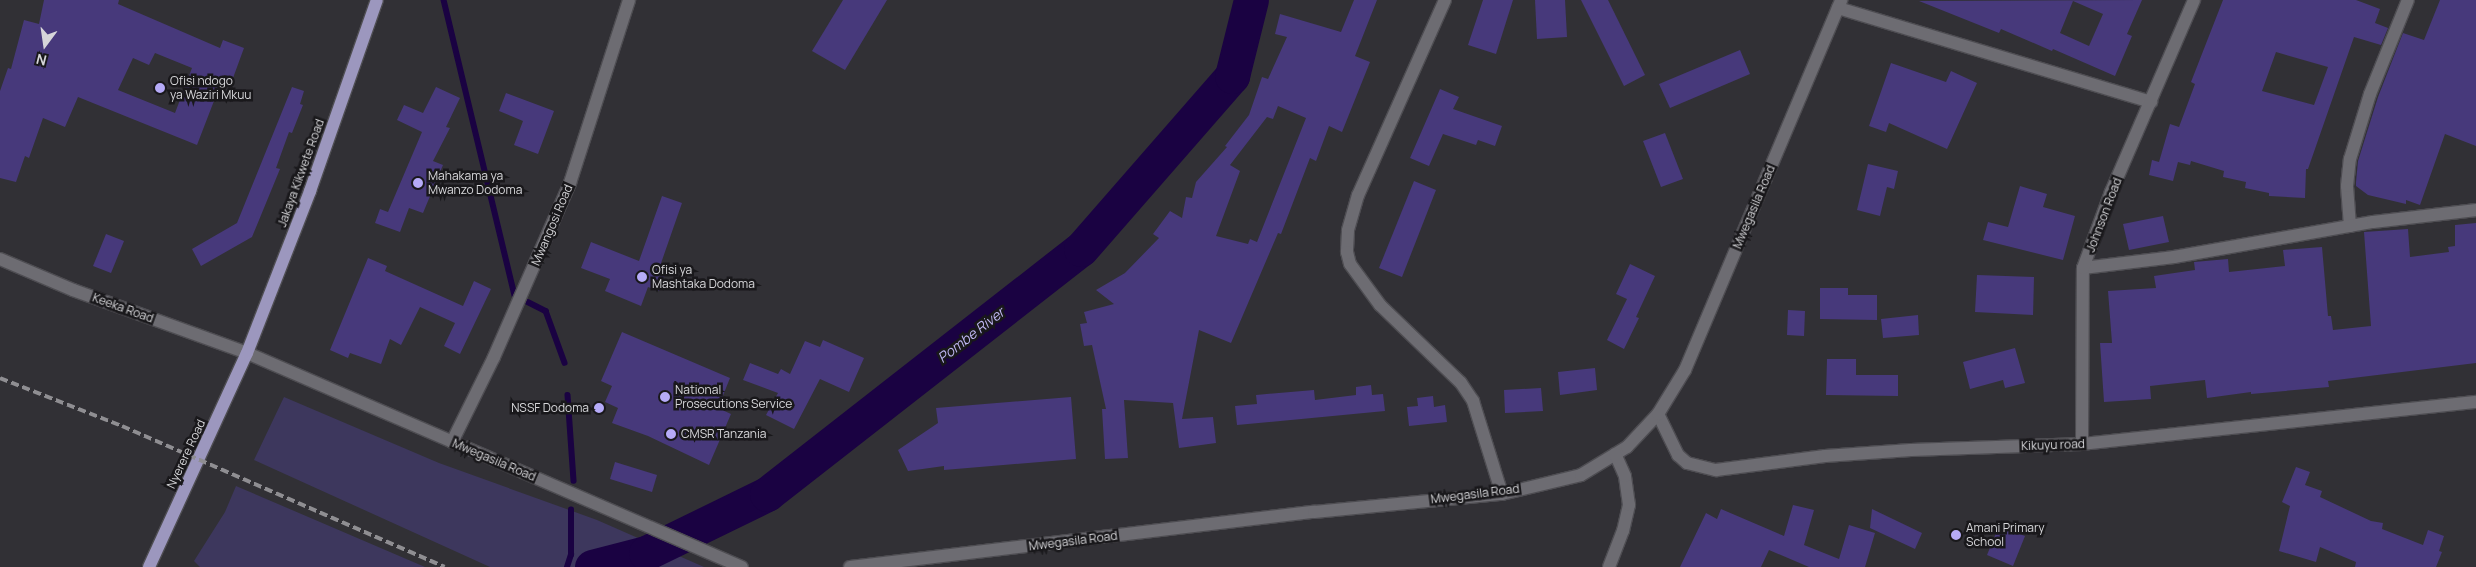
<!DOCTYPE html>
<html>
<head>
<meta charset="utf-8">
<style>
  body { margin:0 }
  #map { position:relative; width:2476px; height:567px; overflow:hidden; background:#313035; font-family:Manrope,sans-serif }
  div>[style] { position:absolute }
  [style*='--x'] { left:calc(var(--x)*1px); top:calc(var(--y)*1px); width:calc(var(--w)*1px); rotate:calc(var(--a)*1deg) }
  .green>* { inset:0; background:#3d375d }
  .stream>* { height:5.5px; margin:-2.75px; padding:0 2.75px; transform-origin:2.75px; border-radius:2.75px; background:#1a0242 }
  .river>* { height:35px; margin:-17.5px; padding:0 17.5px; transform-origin:17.5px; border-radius:17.5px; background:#1a0242 }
  .building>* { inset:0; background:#47397b }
  .roads { filter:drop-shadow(1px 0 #4e4d52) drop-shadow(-1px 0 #4e4d52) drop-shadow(0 1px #4e4d52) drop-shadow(0 -1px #4e4d52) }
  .minor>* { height:12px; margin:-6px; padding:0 6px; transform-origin:6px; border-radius:6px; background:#6d6c72 }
  .major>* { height:12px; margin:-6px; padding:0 6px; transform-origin:6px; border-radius:6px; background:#9c97be }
  .rail>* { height:4px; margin-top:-2px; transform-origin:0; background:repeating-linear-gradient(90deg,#8f8e92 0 8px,transparent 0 12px) }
  .dots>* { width:14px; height:14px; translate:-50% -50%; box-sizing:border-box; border:2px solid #19181b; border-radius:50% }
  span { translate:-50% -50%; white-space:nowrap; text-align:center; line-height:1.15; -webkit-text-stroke:5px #19181b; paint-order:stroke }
  .poi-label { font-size:12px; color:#d6d6d9 }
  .left { translate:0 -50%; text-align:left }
  .right { translate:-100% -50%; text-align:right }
  .street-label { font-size:12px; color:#d6d6d9 }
  .water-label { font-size:14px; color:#bfb7f2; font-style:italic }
  .north { position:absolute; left:20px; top:20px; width:50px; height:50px; -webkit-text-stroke:4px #19181b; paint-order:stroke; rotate:194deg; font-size:14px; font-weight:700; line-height:20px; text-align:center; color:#d6d6d9 }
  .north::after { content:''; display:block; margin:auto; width:18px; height:22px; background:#d6d6d9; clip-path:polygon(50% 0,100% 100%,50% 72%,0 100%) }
</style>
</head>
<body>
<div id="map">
  <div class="green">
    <i style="clip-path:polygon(284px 397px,439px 463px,597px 520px,704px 567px,490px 567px,254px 460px)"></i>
    <i style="clip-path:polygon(236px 486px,425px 567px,200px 567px,194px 561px,225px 512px)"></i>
  </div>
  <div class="stream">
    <i style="--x:444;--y:0;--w:304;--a:76.5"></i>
    <i style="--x:528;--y:302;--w:20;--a:27"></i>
    <i style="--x:546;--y:311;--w:55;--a:69.9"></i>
    <i style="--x:568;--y:395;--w:86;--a:86"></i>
    <i style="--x:567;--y:567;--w:13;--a:-72"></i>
    <i style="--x:571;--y:555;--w:45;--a:-90"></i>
  </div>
  <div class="river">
    <i style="--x:592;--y:567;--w:56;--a:-14.5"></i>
    <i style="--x:646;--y:553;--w:135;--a:-26"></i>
    <i style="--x:767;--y:494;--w:398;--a:-38"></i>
    <i style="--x:1081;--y:249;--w:230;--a:-48.9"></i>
    <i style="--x:1232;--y:76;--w:78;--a:-76"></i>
  </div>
  <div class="building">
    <i style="clip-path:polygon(evenodd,44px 0,119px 0,118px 4px,220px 48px,223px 40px,244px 48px,233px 78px,224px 75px,197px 145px,78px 97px,65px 127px,43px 118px,29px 158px,25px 156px,16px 182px,0 178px,0 91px,8px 68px,11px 69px,24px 20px,39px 24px,44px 0,155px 53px,192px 68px,175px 113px,118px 90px,133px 58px,149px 65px,155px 53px)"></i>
    <i style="clip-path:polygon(843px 0,887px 0,845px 70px,812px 51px)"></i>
    <i style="clip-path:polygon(evenodd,1354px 0,1377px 0,1355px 56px,1370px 62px,1342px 132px,1329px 126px,1316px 161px,1310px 158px,1281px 234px,1278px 233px,1231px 343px,1199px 330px,1182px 419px,1213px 417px,1216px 443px,1179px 448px,1173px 403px,1124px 400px,1128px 458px,1105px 459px,1102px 409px,1106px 409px,1092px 345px,1084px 346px,1080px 324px,1087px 323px,1084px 312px,1114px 304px,1096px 290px,1125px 273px,1159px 238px,1153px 234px,1170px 211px,1182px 218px,1186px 197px,1192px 198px,1196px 182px,1227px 147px,1225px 146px,1249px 115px,1262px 77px,1268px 79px,1287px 37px,1275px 34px,1280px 14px,1341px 32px,1354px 0,1278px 106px,1306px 118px,1257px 242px,1250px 239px,1248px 244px,1216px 236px,1240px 171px,1230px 165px,1267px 117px,1273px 119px,1278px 106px)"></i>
    <i style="clip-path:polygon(1483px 0,1513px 0,1496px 54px,1468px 45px)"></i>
    <i style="clip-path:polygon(1535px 0,1565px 0,1567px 37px,1537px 39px)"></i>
    <i style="clip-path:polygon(1581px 0,1608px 0,1645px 75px,1624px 86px)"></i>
    <i style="clip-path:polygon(evenodd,2142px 0,2127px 34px,2132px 36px,2115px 76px,2053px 49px,2052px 51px,2001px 29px,1999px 33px,1919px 1px,2142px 0,2073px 1px,2103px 14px,2089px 46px,2060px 33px,2073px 1px)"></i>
    <i style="clip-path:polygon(evenodd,2223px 0,2356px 0,2380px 9px,2375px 23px,2388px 28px,2381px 45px,2354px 37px,2308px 169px,2306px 169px,2305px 198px,2269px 196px,2269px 193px,2245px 188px,2246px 182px,2223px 177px,2224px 171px,2191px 161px,2190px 165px,2178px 162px,2173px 181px,2149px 175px,2152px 160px,2159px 162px,2170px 124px,2179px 127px,2195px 84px,2191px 82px,2223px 0,2276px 52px,2328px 67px,2314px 105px,2262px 91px,2276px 52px)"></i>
    <i style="clip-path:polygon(2440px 0,2476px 0,2476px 146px,2445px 134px,2420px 205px,2406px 200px,2406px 204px,2368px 195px,2356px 186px,2356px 182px,2358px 161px,2378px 97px,2403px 33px,2424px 40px)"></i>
    <i style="clip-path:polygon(1740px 50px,1750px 74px,1670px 108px,1659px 84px)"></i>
    <i style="clip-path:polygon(1891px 63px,1946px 82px,1951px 71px,1977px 83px,1947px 149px,1889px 123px,1886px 132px,1869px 126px)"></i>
    <i style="clip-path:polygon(292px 87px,304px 91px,300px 104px,303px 105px,292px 133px,289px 132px,276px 168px,280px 169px,252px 237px,201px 266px,192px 249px,237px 223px)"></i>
    <i style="clip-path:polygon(436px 87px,460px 98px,446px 127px,450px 128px,433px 161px,443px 165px,423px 213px,409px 208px,400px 232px,375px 223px,380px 209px,388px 212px,422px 132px,397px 120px,404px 105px,423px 113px)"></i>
    <i style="clip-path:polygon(1440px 89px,1459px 97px,1453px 109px,1502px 126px,1495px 146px,1478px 140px,1476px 145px,1443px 134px,1429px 166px,1410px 158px)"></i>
    <i style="clip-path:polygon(506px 93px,554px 111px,538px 154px,514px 145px,523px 121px,499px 111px)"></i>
    <i style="clip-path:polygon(1665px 133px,1683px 179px,1661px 187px,1643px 141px)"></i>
    <i style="clip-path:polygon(1868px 164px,1898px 171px,1894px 189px,1887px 187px,1880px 216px,1857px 210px)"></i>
    <i style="clip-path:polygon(1414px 181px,1436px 190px,1402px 277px,1379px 268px)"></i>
    <i style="clip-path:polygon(2020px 186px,2047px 194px,2043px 207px,2075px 216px,2063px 260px,1983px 240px,1988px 222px,2008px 227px)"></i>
    <i style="clip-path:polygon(662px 196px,682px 203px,659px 269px,666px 272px,659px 291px,648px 287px,641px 306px,605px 291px,610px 279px,581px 268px,591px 242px,639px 261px)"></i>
    <i style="clip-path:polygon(2163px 216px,2169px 242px,2129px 250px,2123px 224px)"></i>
    <i style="clip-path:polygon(2476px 223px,2476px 363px,2328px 381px,2329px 387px,2251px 394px,2251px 392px,2207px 398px,2205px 380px,2150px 386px,2151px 399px,2104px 402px,2100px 343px,2112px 343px,2108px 291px,2156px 288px,2154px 276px,2195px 270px,2194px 262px,2228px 259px,2229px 272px,2285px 266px,2283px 250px,2322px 247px,2328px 316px,2331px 316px,2333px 330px,2371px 326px,2364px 232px,2408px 229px,2410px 257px,2449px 252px,2448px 247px,2455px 246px,2455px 225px)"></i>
    <i style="clip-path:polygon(106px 234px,124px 241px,111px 273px,93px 266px)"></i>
    <i style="clip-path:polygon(368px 258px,387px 266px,385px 271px,463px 306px,474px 281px,491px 289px,460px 354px,444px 346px,455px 323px,420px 307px,401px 345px,390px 339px,381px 364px,350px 353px,348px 358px,330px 350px)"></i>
    <i style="clip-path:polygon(1630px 264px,1655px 276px,1636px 317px,1639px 318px,1624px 349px,1607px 340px,1627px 299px,1616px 294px)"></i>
    <i style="clip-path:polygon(1977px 275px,2034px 277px,2033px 315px,1975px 312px)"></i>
    <i style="clip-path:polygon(1820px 288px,1848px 288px,1848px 295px,1877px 295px,1877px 320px,1820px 319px)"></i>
    <i style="clip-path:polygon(1788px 310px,1805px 311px,1804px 336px,1787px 335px)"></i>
    <i style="clip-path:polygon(1918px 315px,1919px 335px,1883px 338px,1881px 319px)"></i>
    <i style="clip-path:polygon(622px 332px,730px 378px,718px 408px,731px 414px,709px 465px,648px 436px,612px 423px,618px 408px,605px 402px,612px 386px,601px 381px)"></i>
    <i style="clip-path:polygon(823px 340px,864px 358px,849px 392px,820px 379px,794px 429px,766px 415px,778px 393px,743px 380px,750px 363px,778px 374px,781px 369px,790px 374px,805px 341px,820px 347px)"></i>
    <i style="clip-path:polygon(2015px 348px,2025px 383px,2005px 388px,2003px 380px,1970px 389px,1963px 362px)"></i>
    <i style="clip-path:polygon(1827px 359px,1856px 359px,1856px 375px,1898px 375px,1898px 396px,1826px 395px)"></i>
    <i style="clip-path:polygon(1595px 368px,1597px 390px,1560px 395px,1558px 372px)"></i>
    <i style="clip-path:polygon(1371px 385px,1372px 395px,1383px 394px,1385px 411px,1237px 425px,1235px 406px,1257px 404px,1256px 395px,1314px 390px,1315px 400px,1356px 395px,1356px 387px)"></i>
    <i style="clip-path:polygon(1541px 388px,1543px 411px,1505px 413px,1504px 390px)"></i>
    <i style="clip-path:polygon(1433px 396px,1434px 407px,1445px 405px,1447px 422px,1409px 426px,1407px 407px,1418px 406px,1417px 398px)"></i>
    <i style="clip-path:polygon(1071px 397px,1076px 459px,944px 470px,944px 466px,908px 471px,898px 450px,938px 423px,936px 408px)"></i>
    <i style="clip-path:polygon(615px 462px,657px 475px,652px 492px,610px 479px)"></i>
    <i style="clip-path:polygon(2296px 467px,2310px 472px,2305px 485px,2322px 491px,2320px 497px,2371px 521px,2383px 523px,2382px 529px,2423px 545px,2428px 530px,2444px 536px,2439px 551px,2442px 552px,2436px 567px,2355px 567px,2356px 562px,2320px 547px,2316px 562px,2279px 551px,2290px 506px,2282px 502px)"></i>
    <i style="clip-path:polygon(1793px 505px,1814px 510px,1804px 545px,1839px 559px,1849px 525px,1875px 533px,1865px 567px,1809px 567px,1769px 550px,1761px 567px,1680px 567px,1706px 513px,1717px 519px,1721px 509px,1784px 536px)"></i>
    <i style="clip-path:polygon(1872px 509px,1922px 533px,1915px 549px,1870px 528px)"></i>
    <i style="clip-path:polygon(1999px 526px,2025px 536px,2013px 566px,1987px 555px)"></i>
  </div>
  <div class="roads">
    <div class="minor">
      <i style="--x:1445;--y:0;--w:214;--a:114"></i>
      <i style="--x:1358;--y:195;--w:37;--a:106"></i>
      <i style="--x:1348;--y:231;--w:21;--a:93"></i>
      <i style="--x:1347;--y:252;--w:12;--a:76"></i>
      <i style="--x:1350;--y:264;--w:51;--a:53.8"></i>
      <i style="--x:1380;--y:305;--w:112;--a:43.9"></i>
      <i style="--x:1461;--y:383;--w:22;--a:56"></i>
      <i style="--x:1473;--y:401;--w:97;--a:72.7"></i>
      <i style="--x:1838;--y:8;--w:327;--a:16.7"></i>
      <i style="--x:2350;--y:226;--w:40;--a:-94.3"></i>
      <i style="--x:2347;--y:186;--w:27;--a:-84"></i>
      <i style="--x:2350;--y:159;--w:68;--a:-72.9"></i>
      <i style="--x:2370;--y:94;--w:101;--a:-68"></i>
      <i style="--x:0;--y:259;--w:79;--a:23"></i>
      <i style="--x:73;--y:290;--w:185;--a:19.9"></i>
      <i style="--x:247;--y:353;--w:539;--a:23.38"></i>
      <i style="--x:2083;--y:268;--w:92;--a:-6.9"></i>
      <i style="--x:2174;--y:257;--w:202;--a:-10"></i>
      <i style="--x:2373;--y:222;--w:104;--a:-6.6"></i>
      <i style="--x:1658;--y:414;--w:46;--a:64"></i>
      <i style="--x:1678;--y:455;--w:12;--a:42"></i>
      <i style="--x:1687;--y:463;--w:30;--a:14"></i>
      <i style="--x:1716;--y:470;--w:110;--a:-7.3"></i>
      <i style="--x:1825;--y:456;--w:86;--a:-4"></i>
      <i style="--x:1911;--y:450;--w:171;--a:-2"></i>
      <i style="--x:2082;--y:444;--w:396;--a:-6.1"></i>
      <i style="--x:452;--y:442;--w:95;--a:-63.7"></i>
      <i style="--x:494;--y:357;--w:190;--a:-66.4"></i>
      <i style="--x:570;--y:183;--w:192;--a:-72.1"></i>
      <i style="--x:2082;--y:444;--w:176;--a:-89.7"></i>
      <i style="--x:2083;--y:268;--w:81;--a:-69.8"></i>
      <i style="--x:2111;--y:192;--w:209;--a:-66.6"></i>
      <i style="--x:850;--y:567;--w:467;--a:-6.8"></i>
      <i style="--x:1314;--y:512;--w:189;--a:-5.5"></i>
      <i style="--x:1502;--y:494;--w:81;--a:-13.5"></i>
      <i style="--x:1581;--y:475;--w:54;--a:-31.3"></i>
      <i style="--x:1627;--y:447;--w:45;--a:-46.8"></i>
      <i style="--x:1658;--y:414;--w:52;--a:-58.5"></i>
      <i style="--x:1685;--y:370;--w:402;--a:-67.1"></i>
      <i style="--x:1609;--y:567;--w:39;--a:-69"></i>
      <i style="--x:1623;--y:531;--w:27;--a:-77"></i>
      <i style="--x:1629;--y:505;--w:29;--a:-98"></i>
      <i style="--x:1625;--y:476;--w:24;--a:-114"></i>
    </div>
    <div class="major">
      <i style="--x:149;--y:567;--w:235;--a:-65.4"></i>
      <i style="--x:247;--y:353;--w:174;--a:-68.7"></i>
      <i style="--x:310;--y:191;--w:202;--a:-70.7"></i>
    </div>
  </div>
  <div class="rail">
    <i style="--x:0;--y:378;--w:131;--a:21.5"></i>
    <i style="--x:122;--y:426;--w:352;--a:23.6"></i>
  </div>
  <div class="dots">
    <i style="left:160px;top:88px;background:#b6abf8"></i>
    <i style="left:418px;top:183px;background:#b6abf8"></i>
    <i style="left:642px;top:277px;background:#b6abf8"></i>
    <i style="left:665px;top:397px;background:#b6abf8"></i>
    <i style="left:599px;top:408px;background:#b6abf8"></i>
    <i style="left:671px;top:434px;background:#b6abf8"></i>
    <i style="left:1956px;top:535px;background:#b6abf8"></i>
  </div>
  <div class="poi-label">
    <span class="left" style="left:170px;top:88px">Ofisi ndogo<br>ya Waziri Mkuu</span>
    <span class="left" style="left:428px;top:183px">Mahakama ya<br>Mwanzo Dodoma</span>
    <span class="left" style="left:652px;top:277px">Ofisi ya<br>Mashtaka Dodoma</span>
    <span class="left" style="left:675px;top:397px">National<br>Prosecutions Service</span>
    <span class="right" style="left:589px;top:408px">NSSF Dodoma</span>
    <span class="left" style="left:681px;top:434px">CMSR Tanzania</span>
    <span class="left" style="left:1966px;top:535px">Amani Primary<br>School</span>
  </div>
  <div class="street-label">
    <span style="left:301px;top:173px;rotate:-70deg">Jakaya Kikwete Road</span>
    <span style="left:1754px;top:207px;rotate:-67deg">Mwegasila Road</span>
    <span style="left:2104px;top:215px;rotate:-69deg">Johnson Road</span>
    <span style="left:552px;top:225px;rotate:-67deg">Mwangosi Road</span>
    <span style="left:123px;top:308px;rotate:20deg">Keeka Road</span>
    <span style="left:2053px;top:445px;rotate:-2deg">Kikuyu road</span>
    <span style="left:186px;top:454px;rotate:-65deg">Nyerere Road</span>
    <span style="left:494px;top:460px;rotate:23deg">Mwegasila Road</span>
    <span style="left:1475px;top:494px;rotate:-7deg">Mwegasila Road</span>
    <span style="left:1073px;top:541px;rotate:-7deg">Mwegasila Road</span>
  </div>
  <div class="water-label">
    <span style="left:971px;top:335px;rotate:-38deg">Pombe River</span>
  </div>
  <div class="north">N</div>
</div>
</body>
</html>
